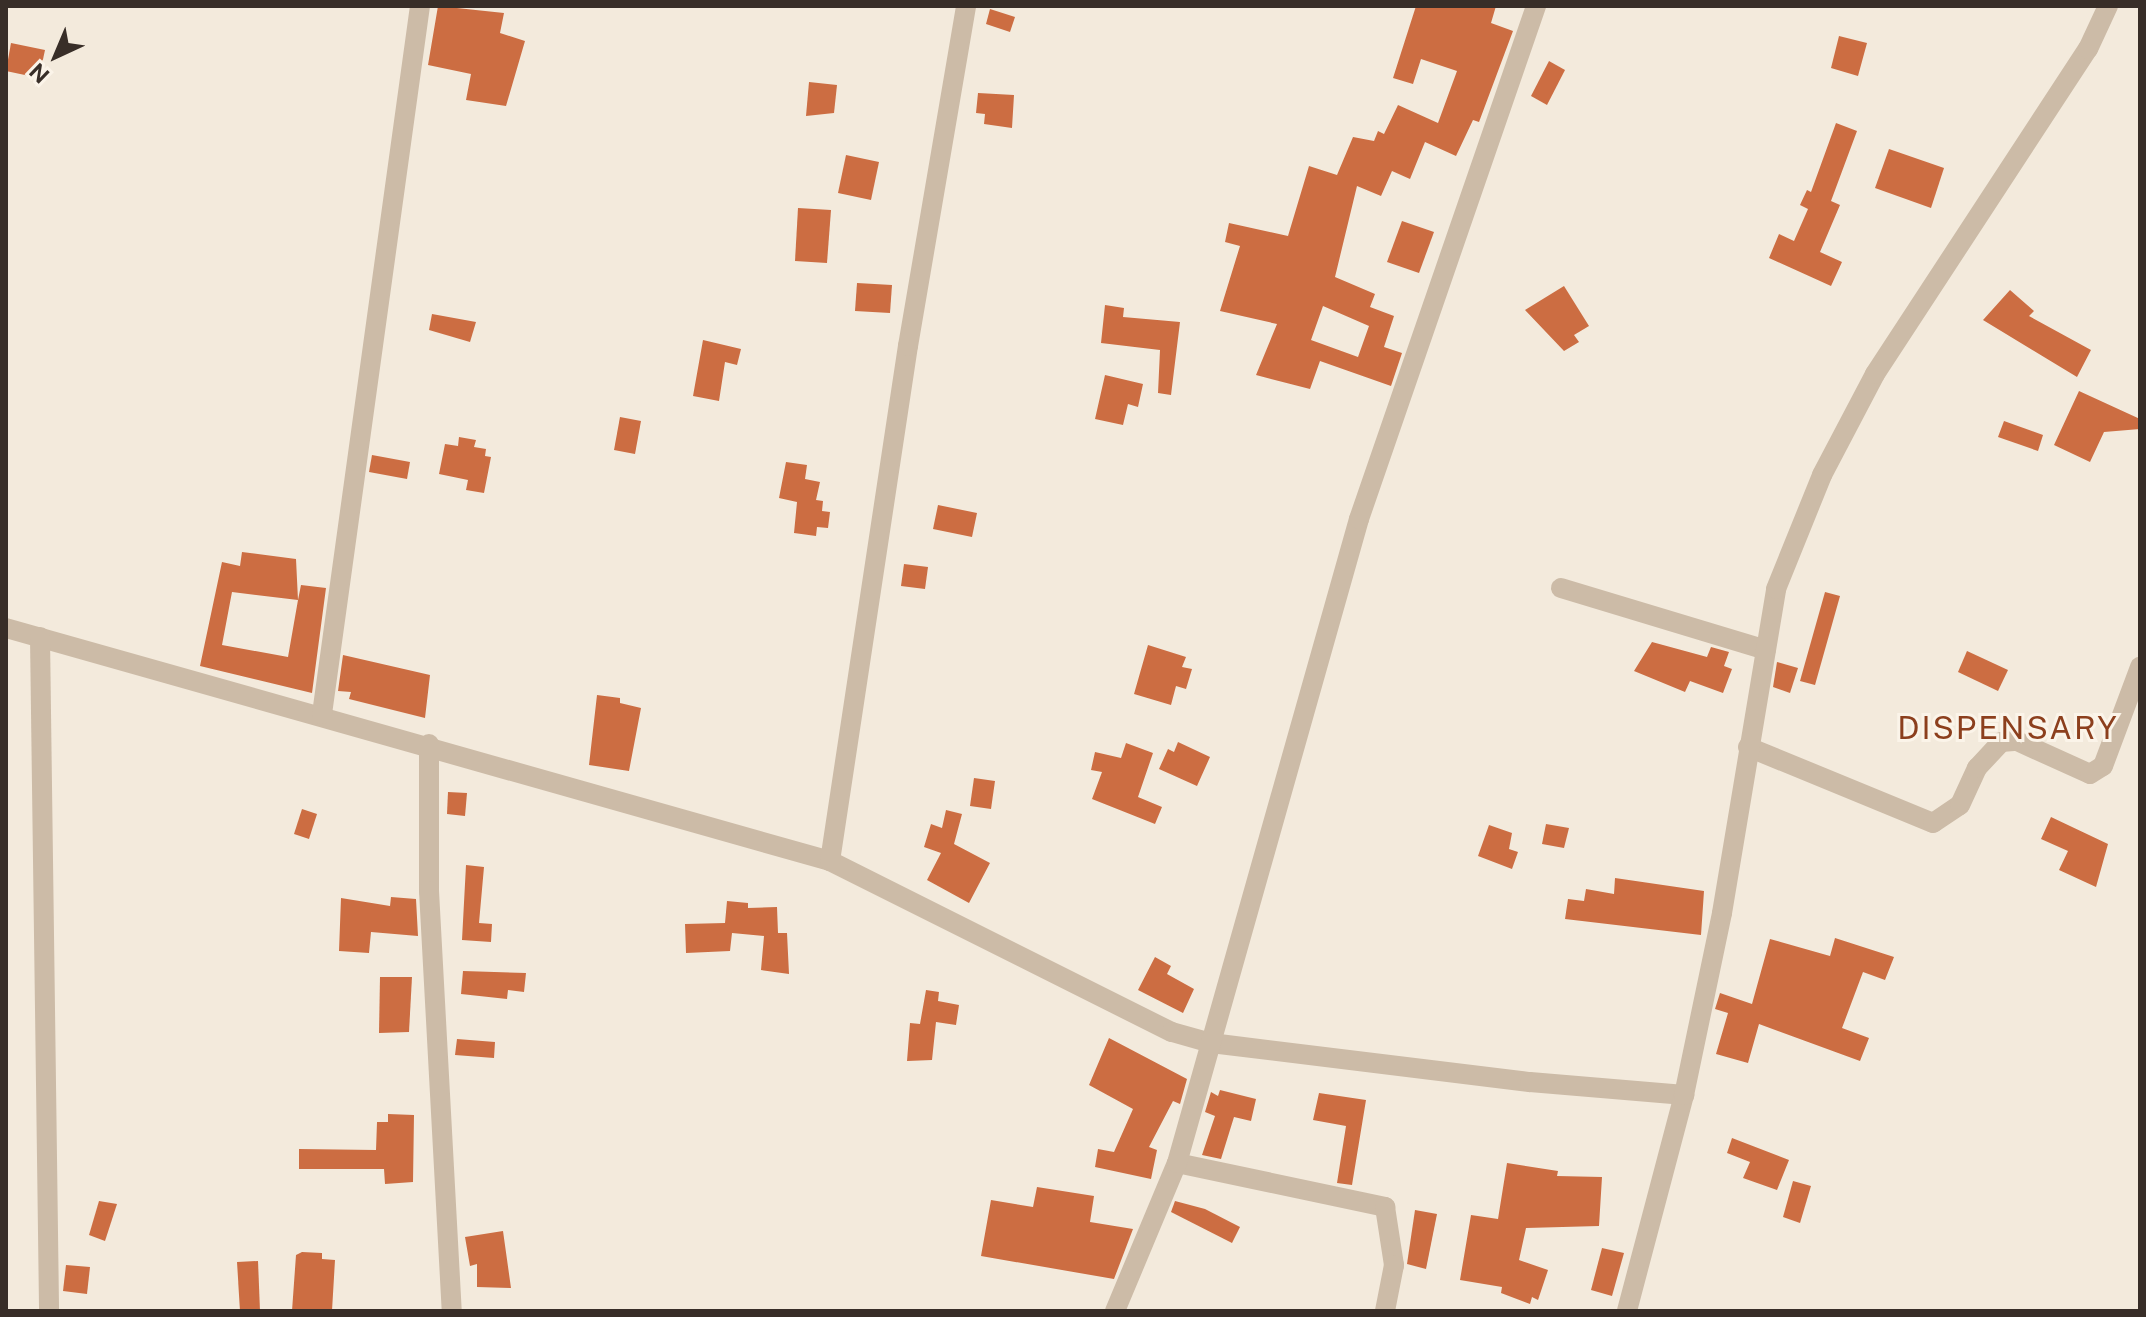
<!DOCTYPE html>
<html>
<head>
<meta charset="utf-8">
<style>
  body { margin:0 }
  #map { position:relative; width:2146px; height:1317px; overflow:hidden; background:#f3eadc; font-family:"Public Sans",sans-serif }
  div>[style] { position:absolute }
  [style*='--x'] { left:calc(var(--x)*1px); top:calc(var(--y)*1px); width:calc(var(--w)*1px); rotate:calc(var(--a)*1deg) }
  .building>* { inset:0; background:#cc6d42 }
  .minor>* { height:20px; margin:-10px; padding:0 10px; transform-origin:10px; border-radius:10px; background:#ccbba7 }
  span { translate:-50% -50%; white-space:nowrap; text-align:center; line-height:1.15; -webkit-text-stroke:6px #fbf4e9; paint-order:stroke }
  .quarter-label { font-size:32px; color:#8c3f1d; letter-spacing:2px }
  .frame { position:absolute; inset:0; border:8px solid #382e28; pointer-events:none }
  .north { position:absolute; left:16px; top:16px; width:80px; height:80px; -webkit-text-stroke:6px #fbf4e9; paint-order:stroke; rotate:224deg; font-size:22px; font-weight:700; line-height:32px; text-align:center; color:#382e28 }
  .north::after { content:''; display:block; margin:auto; width:28px; height:36px; background:#382e28; clip-path:polygon(50% 0,100% 100%,50% 72%,0 100%) }
</style>
</head>
<body>
<div id="map">
  <div class="building">
    <i style="clip-path:polygon(438px 6px,504px 13px,500px 33px,525px 41px,506px 106px,466px 100px,471px 74px,428px 65px)"></i>
    <i style="clip-path:polygon(evenodd,1416px 6px,1496px 6px,1491px 23px,1513px 31px,1479px 122px,1473px 120px,1456px 156px,1425px 142px,1410px 179px,1392px 171px,1381px 196px,1357px 186px,1335px 277px,1375px 294px,1370px 307px,1394px 316px,1384px 347px,1402px 353px,1391px 386px,1320px 361px,1310px 389px,1256px 375px,1277px 324px,1220px 311px,1240px 246px,1225px 242px,1229px 223px,1288px 236px,1309px 166px,1337px 175px,1353px 137px,1374px 141px,1378px 131px,1384px 134px,1398px 105px,1438px 123px,1457px 71px,1421px 59px,1413px 84px,1393px 78px,1416px 6px,1323px 306px,1369px 326px,1358px 357px,1311px 340px,1323px 306px)"></i>
    <i style="clip-path:polygon(990px 9px,1015px 17px,1010px 32px,986px 24px)"></i>
    <i style="clip-path:polygon(1839px 36px,1867px 43px,1858px 76px,1831px 68px)"></i>
    <i style="clip-path:polygon(11px 43px,45px 50px,39px 78px,6px 71px)"></i>
    <i style="clip-path:polygon(1549px 61px,1565px 70px,1547px 105px,1531px 96px)"></i>
    <i style="clip-path:polygon(809px 82px,837px 85px,834px 113px,806px 116px)"></i>
    <i style="clip-path:polygon(978px 93px,1014px 95px,1012px 128px,984px 124px,985px 114px,976px 113px)"></i>
    <i style="clip-path:polygon(1836px 123px,1857px 131px,1831px 201px,1840px 205px,1820px 252px,1842px 262px,1831px 286px,1769px 258px,1779px 234px,1794px 241px,1808px 209px,1800px 205px,1807px 190px,1811px 192px)"></i>
    <i style="clip-path:polygon(1889px 149px,1944px 168px,1931px 208px,1875px 188px)"></i>
    <i style="clip-path:polygon(846px 155px,879px 162px,871px 200px,838px 193px)"></i>
    <i style="clip-path:polygon(798px 208px,831px 210px,827px 263px,795px 261px)"></i>
    <i style="clip-path:polygon(1402px 221px,1434px 232px,1419px 273px,1387px 262px)"></i>
    <i style="clip-path:polygon(857px 283px,892px 285px,890px 313px,855px 311px)"></i>
    <i style="clip-path:polygon(1564px 286px,1589px 326px,1574px 335px,1579px 342px,1564px 351px,1525px 310px)"></i>
    <i style="clip-path:polygon(2010px 290px,2034px 311px,2029px 316px,2091px 350px,2077px 377px,1983px 320px)"></i>
    <i style="clip-path:polygon(1105px 305px,1124px 308px,1123px 317px,1180px 322px,1171px 395px,1158px 393px,1160px 350px,1101px 343px)"></i>
    <i style="clip-path:polygon(432px 314px,476px 322px,470px 342px,429px 330px)"></i>
    <i style="clip-path:polygon(703px 340px,741px 349px,737px 365px,725px 362px,719px 401px,693px 396px)"></i>
    <i style="clip-path:polygon(1105px 375px,1143px 384px,1138px 407px,1128px 404px,1123px 425px,1095px 419px)"></i>
    <i style="clip-path:polygon(2079px 391px,2140px 419px,2140px 429px,2104px 432px,2090px 462px,2054px 445px)"></i>
    <i style="clip-path:polygon(620px 417px,641px 421px,635px 454px,614px 450px)"></i>
    <i style="clip-path:polygon(2004px 421px,2043px 435px,2038px 451px,1998px 437px)"></i>
    <i style="clip-path:polygon(459px 437px,476px 440px,474px 447px,486px 449px,485px 456px,491px 457px,484px 493px,466px 490px,468px 480px,439px 474px,445px 444px,458px 446px)"></i>
    <i style="clip-path:polygon(372px 455px,410px 462px,407px 479px,369px 472px)"></i>
    <i style="clip-path:polygon(786px 462px,807px 465px,805px 479px,820px 482px,816px 500px,823px 501px,822px 511px,830px 512px,828px 528px,817px 527px,816px 536px,794px 533px,797px 502px,779px 498px)"></i>
    <i style="clip-path:polygon(938px 505px,977px 513px,972px 537px,933px 529px)"></i>
    <i style="clip-path:polygon(evenodd,242px 552px,296px 559px,298px 600px,301px 585px,326px 588px,312px 693px,200px 666px,222px 562px,240px 566px,242px 552px,232px 592px,298px 600px,288px 657px,222px 645px,232px 592px)"></i>
    <i style="clip-path:polygon(904px 564px,928px 567px,925px 589px,901px 586px)"></i>
    <i style="clip-path:polygon(1825px 592px,1840px 596px,1815px 685px,1800px 681px)"></i>
    <i style="clip-path:polygon(1652px 642px,1707px 657px,1711px 647px,1729px 652px,1724px 666px,1732px 669px,1723px 693px,1690px 681px,1685px 692px,1634px 671px)"></i>
    <i style="clip-path:polygon(1148px 645px,1186px 657px,1182px 667px,1192px 669px,1186px 689px,1176px 686px,1171px 705px,1134px 694px)"></i>
    <i style="clip-path:polygon(1967px 651px,2008px 670px,1998px 691px,1958px 672px)"></i>
    <i style="clip-path:polygon(343px 655px,430px 675px,425px 718px,349px 699px,351px 692px,338px 691px)"></i>
    <i style="clip-path:polygon(1777px 662px,1798px 668px,1790px 693px,1773px 687px)"></i>
    <i style="clip-path:polygon(597px 695px,620px 698px,620px 703px,641px 708px,629px 771px,589px 765px)"></i>
    <i style="clip-path:polygon(1178px 742px,1210px 757px,1197px 786px,1159px 769px,1168px 749px,1174px 752px)"></i>
    <i style="clip-path:polygon(1126px 743px,1153px 753px,1138px 797px,1162px 807px,1155px 824px,1092px 799px,1102px 772px,1091px 770px,1095px 752px,1121px 758px)"></i>
    <i style="clip-path:polygon(974px 778px,995px 781px,991px 809px,970px 806px)"></i>
    <i style="clip-path:polygon(448px 792px,467px 793px,465px 816px,447px 814px)"></i>
    <i style="clip-path:polygon(302px 809px,317px 814px,309px 839px,294px 834px)"></i>
    <i style="clip-path:polygon(946px 810px,962px 814px,954px 844px,990px 863px,969px 903px,927px 880px,941px 853px,924px 847px,931px 824px,942px 828px)"></i>
    <i style="clip-path:polygon(2051px 817px,2108px 844px,2096px 887px,2059px 870px,2068px 851px,2041px 839px)"></i>
    <i style="clip-path:polygon(1546px 824px,1569px 828px,1564px 848px,1542px 844px)"></i>
    <i style="clip-path:polygon(1489px 825px,1512px 833px,1509px 849px,1518px 852px,1512px 869px,1478px 856px)"></i>
    <i style="clip-path:polygon(466px 865px,484px 867px,479px 923px,492px 924px,491px 942px,462px 940px)"></i>
    <i style="clip-path:polygon(1615px 878px,1704px 891px,1701px 935px,1565px 919px,1568px 899px,1584px 901px,1586px 889px,1614px 894px)"></i>
    <i style="clip-path:polygon(391px 897px,416px 899px,418px 936px,371px 932px,369px 953px,339px 951px,341px 898px,390px 906px)"></i>
    <i style="clip-path:polygon(727px 901px,748px 903px,748px 908px,777px 907px,778px 933px,787px 933px,789px 974px,761px 970px,764px 936px,732px 933px,730px 951px,686px 953px,685px 924px,725px 923px)"></i>
    <i style="clip-path:polygon(1835px 938px,1894px 957px,1885px 980px,1863px 972px,1842px 1028px,1869px 1038px,1860px 1061px,1759px 1024px,1748px 1063px,1716px 1054px,1728px 1013px,1715px 1009px,1720px 993px,1752px 1004px,1770px 939px,1830px 956px)"></i>
    <i style="clip-path:polygon(1155px 957px,1171px 966px,1167px 974px,1194px 989px,1183px 1013px,1138px 990px)"></i>
    <i style="clip-path:polygon(463px 971px,526px 973px,524px 992px,508px 990px,507px 999px,461px 994px)"></i>
    <i style="clip-path:polygon(380px 977px,412px 977px,409px 1032px,379px 1033px)"></i>
    <i style="clip-path:polygon(926px 990px,939px 992px,938px 1001px,959px 1005px,956px 1025px,936px 1022px,932px 1060px,907px 1061px,910px 1023px,920px 1024px)"></i>
    <i style="clip-path:polygon(1109px 1038px,1187px 1079px,1180px 1104px,1173px 1101px,1149px 1147px,1157px 1150px,1151px 1179px,1095px 1167px,1098px 1149px,1114px 1152px,1133px 1109px,1089px 1085px)"></i>
    <i style="clip-path:polygon(457px 1039px,495px 1042px,494px 1058px,455px 1055px)"></i>
    <i style="clip-path:polygon(1220px 1090px,1256px 1099px,1251px 1121px,1234px 1117px,1221px 1159px,1202px 1155px,1215px 1116px,1205px 1112px,1211px 1092px,1218px 1096px)"></i>
    <i style="clip-path:polygon(1319px 1093px,1366px 1100px,1352px 1185px,1337px 1183px,1346px 1126px,1313px 1120px)"></i>
    <i style="clip-path:polygon(388px 1114px,414px 1115px,413px 1182px,385px 1184px,384px 1169px,299px 1169px,299px 1149px,376px 1150px,377px 1122px,388px 1122px)"></i>
    <i style="clip-path:polygon(1732px 1138px,1789px 1160px,1777px 1190px,1743px 1178px,1750px 1162px,1727px 1153px)"></i>
    <i style="clip-path:polygon(1507px 1163px,1558px 1171px,1557px 1176px,1602px 1177px,1599px 1226px,1526px 1228px,1519px 1260px,1548px 1270px,1538px 1300px,1532px 1297px,1530px 1304px,1501px 1293px,1502px 1287px,1460px 1280px,1471px 1215px,1498px 1219px)"></i>
    <i style="clip-path:polygon(1793px 1181px,1811px 1186px,1800px 1223px,1783px 1217px)"></i>
    <i style="clip-path:polygon(1037px 1187px,1094px 1196px,1090px 1222px,1133px 1229px,1114px 1279px,981px 1256px,991px 1200px,1033px 1207px)"></i>
    <i style="clip-path:polygon(99px 1201px,117px 1204px,105px 1241px,89px 1235px)"></i>
    <i style="clip-path:polygon(1175px 1201px,1205px 1209px,1240px 1227px,1232px 1243px,1171px 1212px)"></i>
    <i style="clip-path:polygon(1415px 1210px,1437px 1214px,1426px 1269px,1407px 1264px)"></i>
    <i style="clip-path:polygon(503px 1231px,511px 1288px,477px 1287px,477px 1264px,470px 1266px,465px 1237px)"></i>
    <i style="clip-path:polygon(1602px 1248px,1624px 1253px,1612px 1296px,1591px 1290px)"></i>
    <i style="clip-path:polygon(302px 1252px,322px 1253px,322px 1259px,335px 1260px,332px 1311px,292px 1311px,296px 1255px)"></i>
    <i style="clip-path:polygon(258px 1261px,260px 1311px,240px 1311px,237px 1262px)"></i>
    <i style="clip-path:polygon(66px 1265px,90px 1267px,87px 1294px,63px 1291px)"></i>
  </div>
  <div class="minor">
    <i style="--x:1561;--y:588;--w:214;--a:16.8"></i>
    <i style="--x:6;--y:628;--w:856;--a:15.79"></i>
    <i style="--x:830;--y:861;--w:382;--a:26.6"></i>
    <i style="--x:1172;--y:1032;--w:41;--a:15.8"></i>
    <i style="--x:1211;--y:1043;--w:321;--a:7"></i>
    <i style="--x:1530;--y:1082;--w:155;--a:4.8"></i>
    <i style="--x:1684;--y:1095;--w:223;--a:104.8"></i>
    <i style="--x:40;--y:637;--w:674;--a:89.23"></i>
    <i style="--x:322;--y:714;--w:715;--a:-82.12"></i>
    <i style="--x:429;--y:744;--w:147;--a:90"></i>
    <i style="--x:429;--y:891;--w:421;--a:86.9"></i>
    <i style="--x:1748;--y:747;--w:200;--a:22.3"></i>
    <i style="--x:1933;--y:823;--w:32;--a:-34"></i>
    <i style="--x:1960;--y:805;--w:41;--a:-65.3"></i>
    <i style="--x:1977;--y:768;--w:35;--a:-47"></i>
    <i style="--x:2001;--y:742;--w:16;--a:-4"></i>
    <i style="--x:2017;--y:741;--w:80;--a:24.3"></i>
    <i style="--x:2090;--y:774;--w:15;--a:-32"></i>
    <i style="--x:2103;--y:766;--w:106;--a:-69.5"></i>
    <i style="--x:830;--y:861;--w:521;--a:-81.39"></i>
    <i style="--x:908;--y:346;--w:345;--a:-80.3"></i>
    <i style="--x:1684;--y:1095;--w:186;--a:-78.2"></i>
    <i style="--x:1722;--y:913;--w:328;--a:-80.5"></i>
    <i style="--x:1776;--y:589;--w:123;--a:-68"></i>
    <i style="--x:1822;--y:475;--w:114;--a:-62.3"></i>
    <i style="--x:1875;--y:374;--w:389;--a:-56.8"></i>
    <i style="--x:2088;--y:49;--w:47;--a:-65.1"></i>
    <i style="--x:1177;--y:1163;--w:213;--a:11.9"></i>
    <i style="--x:1385;--y:1207;--w:59;--a:81.2"></i>
    <i style="--x:1394;--y:1265;--w:47;--a:101.1"></i>
    <i style="--x:1115;--y:1311;--w:160;--a:-67.3"></i>
    <i style="--x:1177;--y:1163;--w:669;--a:-74.22"></i>
    <i style="--x:1359;--y:519;--w:543;--a:-70.96"></i>
  </div>
  <div class="quarter-label">
    <span style="left:2008px;top:728px">DISPENSARY</span>
  </div>
  <div class="frame"></div>
  <div class="north">N</div>
</div>
</body>
</html>
